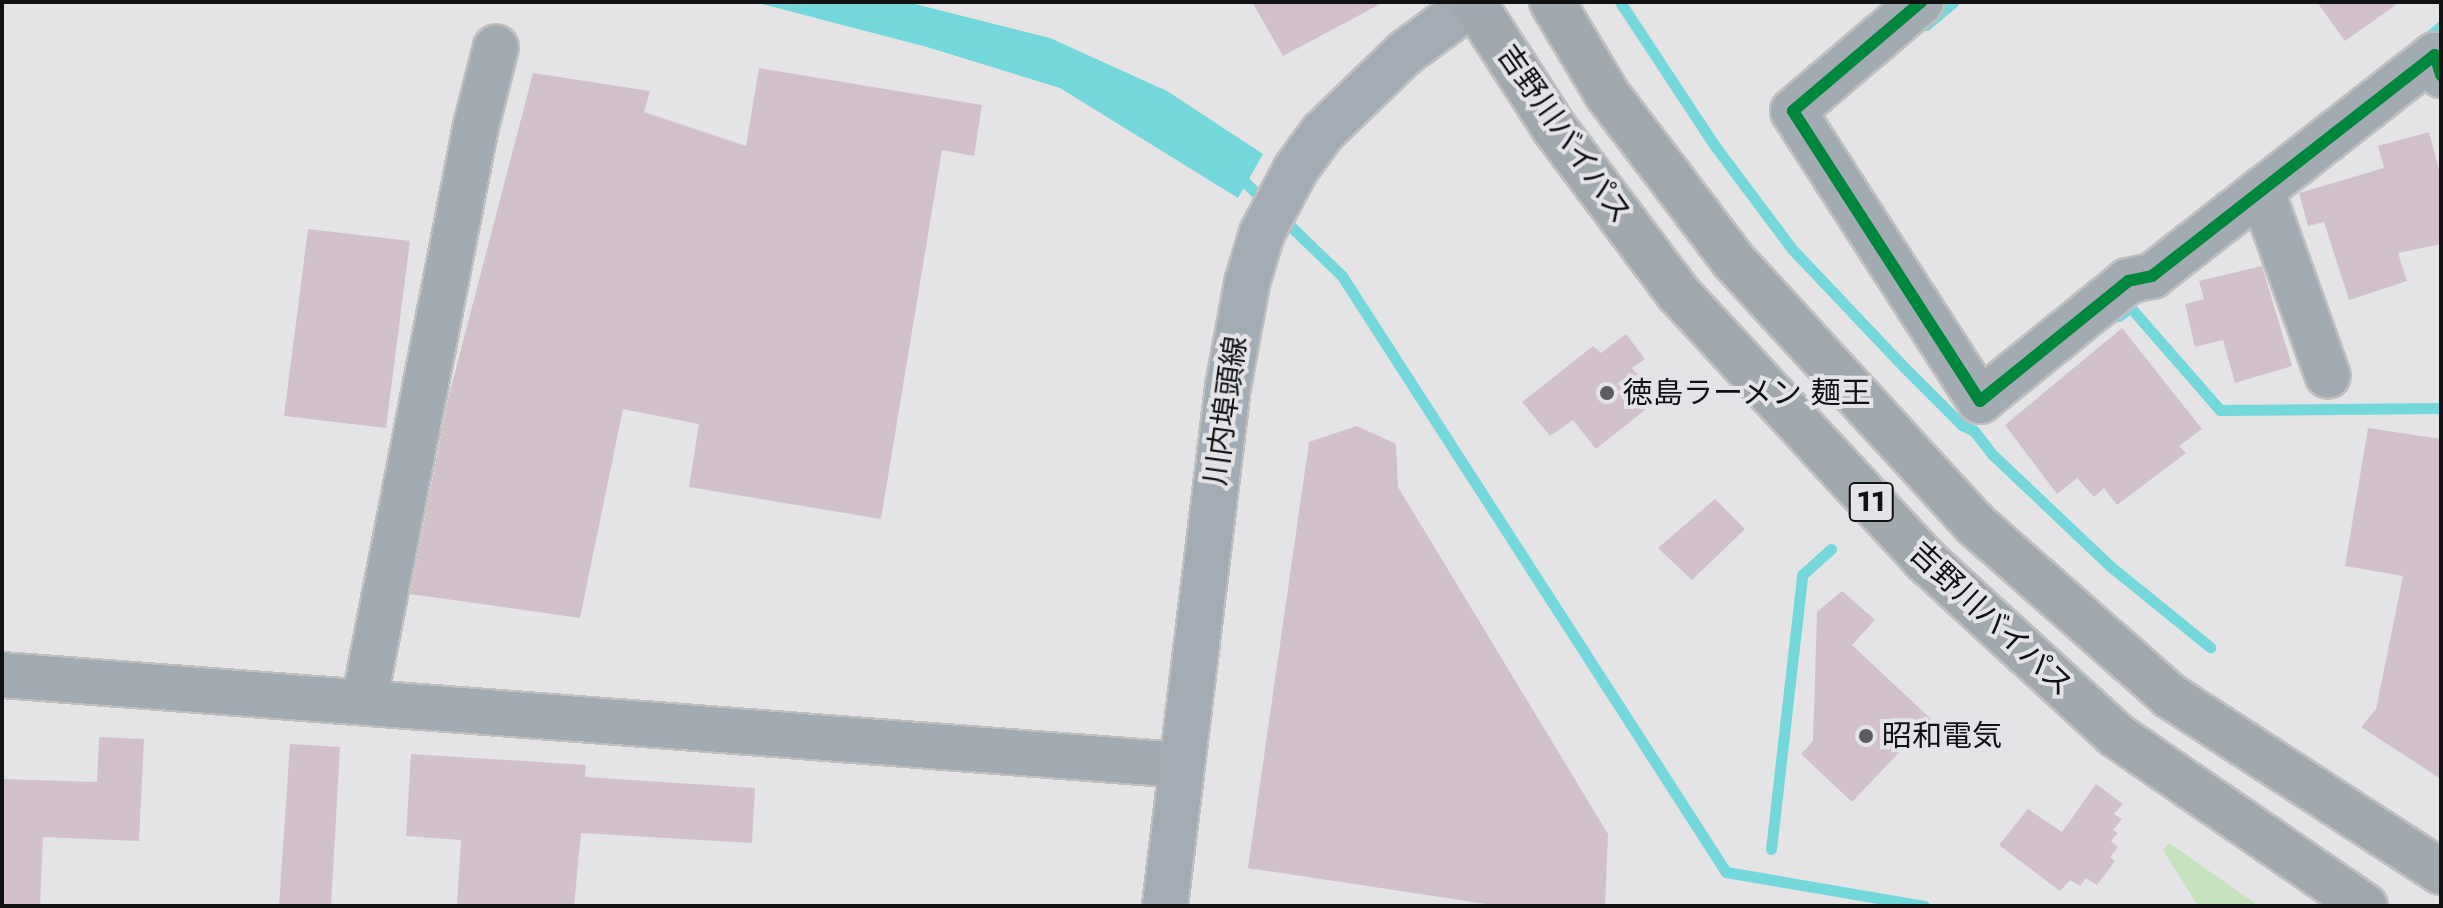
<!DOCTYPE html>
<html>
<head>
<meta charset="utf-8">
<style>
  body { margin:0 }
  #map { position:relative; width:2443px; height:908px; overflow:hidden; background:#e4e4e7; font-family:Jost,"Noto Sans JP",sans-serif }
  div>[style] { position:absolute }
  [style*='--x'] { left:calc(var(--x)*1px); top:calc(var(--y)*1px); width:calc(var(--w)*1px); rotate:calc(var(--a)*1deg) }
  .green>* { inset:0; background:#c6e1be }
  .water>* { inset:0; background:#73d7dc }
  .stream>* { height:11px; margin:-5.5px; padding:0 5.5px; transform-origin:5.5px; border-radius:5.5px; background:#73d7dc }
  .building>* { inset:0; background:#d2c1ca }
  .roads { filter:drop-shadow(2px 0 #bfbfc0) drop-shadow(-2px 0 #bfbfc0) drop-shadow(0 2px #bfbfc0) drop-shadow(0 -2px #bfbfc0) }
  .minor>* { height:44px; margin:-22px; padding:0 22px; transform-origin:22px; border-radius:22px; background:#a3abb2 }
  .major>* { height:44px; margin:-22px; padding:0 22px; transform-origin:22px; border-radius:22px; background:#a3acb4 }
  .highway>* { height:44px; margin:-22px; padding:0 22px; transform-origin:22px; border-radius:22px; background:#a1a8ae }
  .cycleway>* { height:12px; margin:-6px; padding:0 6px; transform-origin:6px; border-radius:6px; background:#00873e }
  .dots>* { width:22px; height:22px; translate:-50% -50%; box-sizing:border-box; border:4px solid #e3e3e8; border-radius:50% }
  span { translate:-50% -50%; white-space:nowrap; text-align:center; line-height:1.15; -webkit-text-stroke:8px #e3e3e8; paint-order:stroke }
  .shield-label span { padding:2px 6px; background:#e3e3e8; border:2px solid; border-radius:6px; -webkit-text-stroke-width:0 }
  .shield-label { font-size:28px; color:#111213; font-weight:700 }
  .street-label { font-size:30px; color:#111213 }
  .poi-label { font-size:30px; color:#111213 }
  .left { translate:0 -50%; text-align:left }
  .frame { position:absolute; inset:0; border:4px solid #111213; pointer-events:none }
</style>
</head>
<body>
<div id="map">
  <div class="green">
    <i style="clip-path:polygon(2169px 843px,2259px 906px,2198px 906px,2163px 850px)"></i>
  </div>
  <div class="water">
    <i style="clip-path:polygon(754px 2px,907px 2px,1050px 38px,1167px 91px,1263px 154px,1238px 198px,1060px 88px,927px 47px)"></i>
  </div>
  <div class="stream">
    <i style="--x:1620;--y:2;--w:173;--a:56.6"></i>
    <i style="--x:1715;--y:146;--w:129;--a:53.2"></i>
    <i style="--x:1792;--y:249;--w:164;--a:46.5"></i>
    <i style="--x:1905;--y:368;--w:81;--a:45"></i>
    <i style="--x:1962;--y:425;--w:13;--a:27"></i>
    <i style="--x:1974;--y:431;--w:31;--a:52"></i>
    <i style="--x:1993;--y:455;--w:161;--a:43.5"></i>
    <i style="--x:2110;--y:566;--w:129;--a:39"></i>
    <i style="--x:1926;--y:25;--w:35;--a:-40"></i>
    <i style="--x:2421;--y:43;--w:26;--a:-40"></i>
    <i style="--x:1238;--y:175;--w:42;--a:45"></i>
    <i style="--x:1281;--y:217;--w:85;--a:44"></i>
    <i style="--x:1342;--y:276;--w:709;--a:57.21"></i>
    <i style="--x:1726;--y:872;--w:201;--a:9.7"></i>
    <i style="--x:2119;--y:316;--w:14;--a:-39"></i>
    <i style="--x:2130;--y:307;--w:137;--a:48.9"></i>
    <i style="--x:2220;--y:410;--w:221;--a:-0.5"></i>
    <i style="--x:1771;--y:849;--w:276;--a:-83.5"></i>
    <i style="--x:1802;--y:575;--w:39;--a:-42"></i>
  </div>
  <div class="building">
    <i style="clip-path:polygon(1252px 2px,1384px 2px,1283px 56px)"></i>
    <i style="clip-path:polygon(2317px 2px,2400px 2px,2345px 41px)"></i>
    <i style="clip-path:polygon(759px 68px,982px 105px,974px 156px,942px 150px,881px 519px,689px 487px,699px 424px,623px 409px,580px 618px,410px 594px,448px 399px,533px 73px,650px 91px,644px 112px,746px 146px)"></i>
    <i style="clip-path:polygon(2429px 132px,2441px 177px,2441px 244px,2398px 253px,2407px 281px,2349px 300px,2324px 222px,2308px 226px,2299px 193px,2384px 168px,2378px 146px)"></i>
    <i style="clip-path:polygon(308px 229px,410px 241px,386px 428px,284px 416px)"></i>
    <i style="clip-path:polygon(2262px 266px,2292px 366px,2235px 383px,2223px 340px,2195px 347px,2185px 304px,2204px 299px,2199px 281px)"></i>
    <i style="clip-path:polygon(2122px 328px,2202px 429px,2179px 446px,2186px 453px,2117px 505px,2104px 488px,2094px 497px,2077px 478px,2057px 494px,2005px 425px)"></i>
    <i style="clip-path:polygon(1626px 334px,1645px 359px,1632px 368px,1646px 383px,1631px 394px,1645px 410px,1596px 449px,1573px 420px,1550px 436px,1522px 402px,1593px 346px,1601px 353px)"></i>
    <i style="clip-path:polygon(1357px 426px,1396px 444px,1398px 487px,1608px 834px,1605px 906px,1499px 906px,1248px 868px,1309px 442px)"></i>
    <i style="clip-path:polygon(2368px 428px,2441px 439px,2441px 779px,2361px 727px,2376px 709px,2403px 576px,2345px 566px)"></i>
    <i style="clip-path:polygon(1715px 499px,1745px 529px,1692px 580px,1658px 548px)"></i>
    <i style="clip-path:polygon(1842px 591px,1875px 620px,1852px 645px,1931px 719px,1852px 802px,1801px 754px,1813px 741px,1817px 612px)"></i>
    <i style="clip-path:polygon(99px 737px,144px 739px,139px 841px,43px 837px,40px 906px,2px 906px,2px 779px,97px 782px)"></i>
    <i style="clip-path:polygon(290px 744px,340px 747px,331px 906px,279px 906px)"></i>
    <i style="clip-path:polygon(411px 754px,586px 765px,585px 777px,755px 788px,752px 843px,581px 833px,574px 906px,457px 906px,461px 840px,406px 836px)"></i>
    <i style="clip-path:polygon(2096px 784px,2123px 804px,2114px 814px,2122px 819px,2113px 830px,2118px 833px,2111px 841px,2118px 847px,2110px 857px,2115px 861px,2097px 885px,2086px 878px,2080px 886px,2070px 880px,2060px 891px,1999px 845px,2028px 809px,2062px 832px)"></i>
  </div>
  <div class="roads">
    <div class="minor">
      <i style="--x:1921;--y:2;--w:168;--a:139.6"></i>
      <i style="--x:1793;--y:111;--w:345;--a:57.2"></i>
      <i style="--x:1980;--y:401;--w:191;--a:-39"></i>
      <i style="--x:2128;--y:281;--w:25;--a:-12"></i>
      <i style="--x:2152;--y:276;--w:359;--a:-38"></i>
      <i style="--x:2435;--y:55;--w:21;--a:73"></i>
      <i style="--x:2262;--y:192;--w:195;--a:70.3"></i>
      <i style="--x:2;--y:675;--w:1181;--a:4.37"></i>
      <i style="--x:364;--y:702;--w:587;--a:-79"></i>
      <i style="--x:476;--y:126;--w:81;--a:-75.8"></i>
    </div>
    <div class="major">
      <i style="--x:1165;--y:906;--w:523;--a:-83.08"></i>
      <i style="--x:1228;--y:387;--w:106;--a:-79.6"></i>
      <i style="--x:1247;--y:283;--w:52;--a:-73.3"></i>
      <i style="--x:1262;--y:233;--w:72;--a:-62"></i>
      <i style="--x:1296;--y:169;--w:46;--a:-53.9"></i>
      <i style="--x:1323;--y:132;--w:114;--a:-43.9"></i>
      <i style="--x:1405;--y:53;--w:86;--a:-36.5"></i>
    </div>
    <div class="highway">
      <i style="--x:1473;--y:2;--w:151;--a:57.2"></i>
      <i style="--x:1555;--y:129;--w:205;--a:53.1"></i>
      <i style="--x:1678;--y:293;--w:364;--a:47.2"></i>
      <i style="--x:1925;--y:560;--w:259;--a:42.5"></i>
      <i style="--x:2116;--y:735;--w:302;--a:34.5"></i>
      <i style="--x:1552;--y:2;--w:107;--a:59.1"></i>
      <i style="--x:1607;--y:94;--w:208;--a:52.8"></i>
      <i style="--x:1733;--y:260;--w:358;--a:47.5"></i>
      <i style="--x:1975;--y:524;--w:260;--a:41.4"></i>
      <i style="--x:2170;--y:696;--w:323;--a:33"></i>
    </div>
  </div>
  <div class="cycleway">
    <i style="--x:1921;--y:2;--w:168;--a:139.6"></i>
    <i style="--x:1793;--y:111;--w:345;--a:57.2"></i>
    <i style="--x:1980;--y:401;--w:191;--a:-39"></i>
    <i style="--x:2128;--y:281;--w:25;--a:-12"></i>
    <i style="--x:2152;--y:276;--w:359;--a:-38"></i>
    <i style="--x:2435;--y:55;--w:21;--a:73"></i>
  </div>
  <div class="dots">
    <i style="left:1607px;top:393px;background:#5b5c5d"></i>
    <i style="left:1866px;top:736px;background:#5b5c5d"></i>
  </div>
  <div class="shield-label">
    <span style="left:1871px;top:502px">11</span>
  </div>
  <div class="street-label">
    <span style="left:1564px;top:134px;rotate:55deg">吉野川バイパス</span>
    <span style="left:1226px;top:411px;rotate:-82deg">川内埠頭線</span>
    <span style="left:1991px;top:619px;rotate:43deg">吉野川バイパス</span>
  </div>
  <div class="poi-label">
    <span class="left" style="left:1623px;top:393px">徳島ラーメン 麺王</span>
    <span class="left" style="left:1882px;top:736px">昭和電気</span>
  </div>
  <div class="frame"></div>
</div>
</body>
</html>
